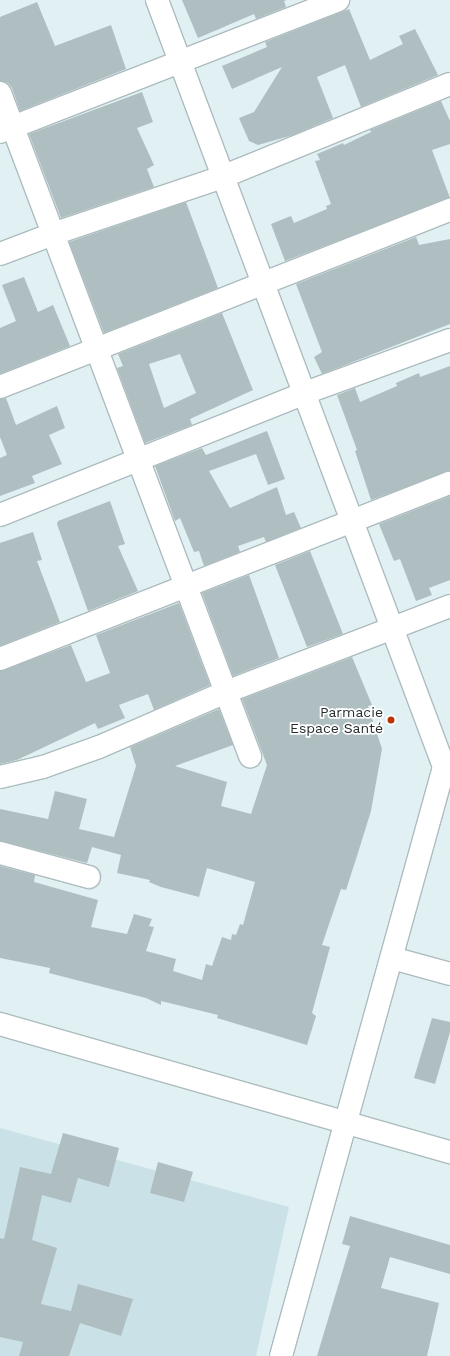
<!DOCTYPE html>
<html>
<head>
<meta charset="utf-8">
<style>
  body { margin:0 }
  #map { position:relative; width:450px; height:1356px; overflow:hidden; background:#e0f0f3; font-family:"Work Sans",sans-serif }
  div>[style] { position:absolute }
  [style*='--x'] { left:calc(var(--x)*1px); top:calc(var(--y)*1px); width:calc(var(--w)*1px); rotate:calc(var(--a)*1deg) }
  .built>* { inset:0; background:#cae2e7 }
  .building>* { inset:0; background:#afbec1 }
  .roads { filter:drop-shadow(1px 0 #adbcbf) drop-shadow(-1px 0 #adbcbf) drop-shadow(0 1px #adbcbf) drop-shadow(0 -1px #adbcbf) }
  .minor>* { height:22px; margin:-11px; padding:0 11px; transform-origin:11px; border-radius:11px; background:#fff }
  .tertiary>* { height:22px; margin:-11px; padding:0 11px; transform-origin:11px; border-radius:11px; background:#fff }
  .dots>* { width:11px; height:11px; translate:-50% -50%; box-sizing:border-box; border:2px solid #fff; border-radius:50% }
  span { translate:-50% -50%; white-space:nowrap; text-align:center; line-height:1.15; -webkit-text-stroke:3.5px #fff; paint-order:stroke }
  .poi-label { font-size:14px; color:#272d2e }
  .right { translate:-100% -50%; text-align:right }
</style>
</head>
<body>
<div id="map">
  <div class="built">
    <i style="clip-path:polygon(0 1128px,289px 1207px,256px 1356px,0 1356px)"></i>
  </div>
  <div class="building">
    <i style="clip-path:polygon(182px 0,287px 0,284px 1px,286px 7px,256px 19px,254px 14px,198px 38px)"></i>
    <i style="clip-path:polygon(37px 2px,55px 46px,111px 25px,126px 69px,20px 111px,12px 88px,8px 83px,0 81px,0 17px)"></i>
    <i style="clip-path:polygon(349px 9px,370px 60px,403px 44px,399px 36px,415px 29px,438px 75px,361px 107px,345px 65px,317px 77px,333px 118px,293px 135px,258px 145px,249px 141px,239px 118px,254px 112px,282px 67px,232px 89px,222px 66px,267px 47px,265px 42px)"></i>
    <i style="clip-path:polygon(142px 92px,153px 122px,137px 128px,154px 165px,147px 169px,154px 187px,61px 218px,29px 134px)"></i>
    <i style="clip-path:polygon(441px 101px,450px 121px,450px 144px,432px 150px,450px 198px,285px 261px,271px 224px,291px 216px,294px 223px,327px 209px,326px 206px,331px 204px,315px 161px,320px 160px,317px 154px,343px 143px,344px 145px,371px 132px,370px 130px)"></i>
    <i style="clip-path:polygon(186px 202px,218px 288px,104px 333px,69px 242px)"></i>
    <i style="clip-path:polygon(416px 237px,419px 245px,450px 239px,450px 324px,322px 374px,314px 357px,322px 352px,296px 284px)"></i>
    <i style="clip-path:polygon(24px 277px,38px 312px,53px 305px,70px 346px,0 374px,0 328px,16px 321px,2px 285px)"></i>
    <i style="clip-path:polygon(evenodd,222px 313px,253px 390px,190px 419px,192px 425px,145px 443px,117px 368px,123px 366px,118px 354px,222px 313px,180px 354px,196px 393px,164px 408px,149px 364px,180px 354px)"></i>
    <i style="clip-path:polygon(450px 366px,450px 471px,371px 500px,355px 451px,357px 450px,337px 395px,355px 388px,360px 402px,397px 386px,396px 383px,419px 373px,420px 377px)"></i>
    <i style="clip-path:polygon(6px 398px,16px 425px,57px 406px,65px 428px,49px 435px,62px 464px,32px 476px,35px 483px,0 496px,0 458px,7px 455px,0 437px,0 399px)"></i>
    <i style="clip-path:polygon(267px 431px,285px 479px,268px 485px,256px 454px,209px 471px,230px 508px,277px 487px,286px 515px,294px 512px,301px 528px,266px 542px,264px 537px,238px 546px,240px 552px,204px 566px,199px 551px,194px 552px,180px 518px,175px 521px,155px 466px,202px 448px,206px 455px)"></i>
    <i style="clip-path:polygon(450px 496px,450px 580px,429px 588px,432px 595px,416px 601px,400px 559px,394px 561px,379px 524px)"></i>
    <i style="clip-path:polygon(110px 501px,125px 544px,118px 546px,138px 591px,88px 611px,57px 524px,58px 521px)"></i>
    <i style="clip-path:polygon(33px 532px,42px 560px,37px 561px,60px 622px,0 646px,0 543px)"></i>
    <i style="clip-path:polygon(310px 551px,343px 634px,307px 647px,275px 565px)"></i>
    <i style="clip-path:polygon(249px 575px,279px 658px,233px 676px,202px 593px)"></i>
    <i style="clip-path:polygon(179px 603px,210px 685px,154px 710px,148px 694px,119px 705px,125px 718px,98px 729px,95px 723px,17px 760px,0 764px,0 671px,71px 645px,86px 682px,110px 673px,96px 635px)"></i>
    <i style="clip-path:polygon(352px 657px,372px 705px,368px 706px,382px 749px,371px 811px,357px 856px,346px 890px,341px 889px,322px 945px,330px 947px,312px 1013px,316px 1016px,307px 1045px,217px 1018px,218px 1015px,161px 1001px,161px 1005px,146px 998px,49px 973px,50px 968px,0 958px,0 866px,35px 875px,34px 882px,98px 900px,91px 927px,127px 934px,134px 914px,152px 919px,149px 926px,154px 927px,146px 951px,176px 959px,173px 971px,202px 980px,206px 964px,212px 966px,222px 937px,231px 940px,232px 934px,236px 935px,240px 924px,243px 925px,255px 882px,207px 868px,199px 897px,161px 887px,149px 882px,150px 880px,117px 873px,121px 855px,92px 847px,87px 863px,0 841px,0 809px,48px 819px,55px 791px,87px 799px,79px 829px,114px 837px,136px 766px,130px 747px,219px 709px,233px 745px,175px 766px,227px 782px,221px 806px,251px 814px,267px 765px,242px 699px)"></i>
    <i style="clip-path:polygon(432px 1018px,450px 1022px,450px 1032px,435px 1084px,414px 1078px)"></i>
    <i style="clip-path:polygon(63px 1133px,119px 1148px,109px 1187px,78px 1178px,71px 1203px,42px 1195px,32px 1240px,57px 1248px,41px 1304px,71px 1311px,78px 1284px,133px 1299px,121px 1336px,80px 1323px,69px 1356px,19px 1356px,23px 1342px,0 1337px,0 1238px,4px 1239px,20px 1167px,51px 1174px)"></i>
    <i style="clip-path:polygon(158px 1162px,193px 1172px,184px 1202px,150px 1193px)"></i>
    <i style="clip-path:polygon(350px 1216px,450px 1245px,450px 1274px,390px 1257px,381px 1288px,439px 1303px,427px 1356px,317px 1356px,350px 1246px,342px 1244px)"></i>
  </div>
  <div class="roads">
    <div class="minor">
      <i style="--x:157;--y:0;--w:819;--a:69.48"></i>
      <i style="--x:444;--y:767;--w:611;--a:105.47"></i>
      <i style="--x:0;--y:93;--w:709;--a:69.34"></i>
      <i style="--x:0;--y:132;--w:363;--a:-21.3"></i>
      <i style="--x:0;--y:254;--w:57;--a:-20.7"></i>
      <i style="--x:53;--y:234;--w:178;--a:-18.6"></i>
      <i style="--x:222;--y:177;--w:246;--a:-22.2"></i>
      <i style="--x:0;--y:387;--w:484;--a:-21.5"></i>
      <i style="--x:0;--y:515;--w:328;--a:-21.8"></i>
      <i style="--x:305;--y:393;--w:154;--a:-20.1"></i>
      <i style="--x:0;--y:659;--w:483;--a:-21.4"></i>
      <i style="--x:0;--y:777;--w:44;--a:-13.1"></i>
      <i style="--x:43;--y:767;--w:59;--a:-19.7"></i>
      <i style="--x:99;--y:747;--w:138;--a:-23.4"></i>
      <i style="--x:226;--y:692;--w:240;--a:-21"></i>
      <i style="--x:0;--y:853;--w:92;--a:15.1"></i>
      <i style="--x:392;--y:958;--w:60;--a:15.4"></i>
    </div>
    <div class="tertiary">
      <i style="--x:0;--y:1024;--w:468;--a:15.9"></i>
    </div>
  </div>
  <div class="dots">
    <i style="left:391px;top:720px;background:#bc3302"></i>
  </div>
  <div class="poi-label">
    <span class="right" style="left:383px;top:720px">Parmacie<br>Espace Santé</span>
  </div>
</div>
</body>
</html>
